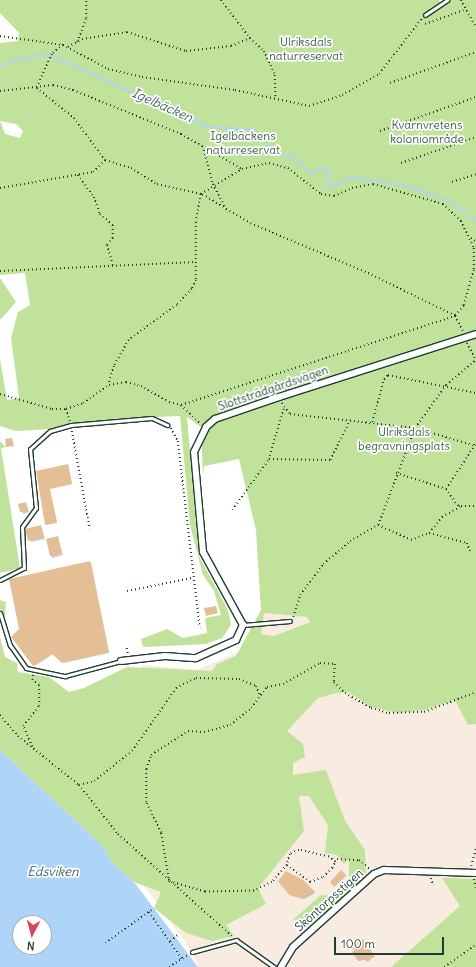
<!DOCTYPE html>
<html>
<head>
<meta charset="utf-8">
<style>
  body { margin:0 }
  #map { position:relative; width:476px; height:967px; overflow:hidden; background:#fff; font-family:Delius,sans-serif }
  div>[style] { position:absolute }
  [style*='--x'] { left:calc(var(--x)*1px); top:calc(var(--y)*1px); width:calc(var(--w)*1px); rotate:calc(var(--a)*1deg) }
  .built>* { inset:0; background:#f7ecdf }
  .green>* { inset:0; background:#c1e29a }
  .water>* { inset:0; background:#aed4f7 }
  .shadow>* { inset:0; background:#0003 }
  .stream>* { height:2px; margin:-1px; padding:0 1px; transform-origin:1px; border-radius:1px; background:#aed4f7 }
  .building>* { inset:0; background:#e4be95 }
  .path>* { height:1.5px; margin-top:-0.75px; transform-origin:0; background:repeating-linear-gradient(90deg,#1f3d34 0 1px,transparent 0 4px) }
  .roads { filter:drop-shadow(1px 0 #1f3d34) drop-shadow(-1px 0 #1f3d34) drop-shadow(0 1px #1f3d34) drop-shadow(0 -1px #1f3d34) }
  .lane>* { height:3px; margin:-1.5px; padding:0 1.5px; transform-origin:1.5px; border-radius:1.5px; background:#fff }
  .street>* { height:6px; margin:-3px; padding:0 3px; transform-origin:3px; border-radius:3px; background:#fff }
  span { translate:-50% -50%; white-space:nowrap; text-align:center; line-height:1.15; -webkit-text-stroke:3.5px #fff; paint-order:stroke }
  .park-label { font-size:12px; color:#3f5e48 }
  .street-label { font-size:12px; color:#1f3d34 }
  .water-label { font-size:13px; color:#436365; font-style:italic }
  .north { position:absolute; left:12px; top:915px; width:40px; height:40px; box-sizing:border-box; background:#fff; border:1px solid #a5b1ae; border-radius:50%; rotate:186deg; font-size:11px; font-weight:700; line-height:16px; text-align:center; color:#1f3d34 }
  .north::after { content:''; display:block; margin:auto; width:14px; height:18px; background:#d1495b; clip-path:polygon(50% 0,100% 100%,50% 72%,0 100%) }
  .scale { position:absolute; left:334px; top:937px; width:110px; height:18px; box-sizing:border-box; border:2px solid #1f3d34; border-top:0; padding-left:5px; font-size:12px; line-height:14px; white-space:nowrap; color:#1f3d34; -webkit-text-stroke:3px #fff; paint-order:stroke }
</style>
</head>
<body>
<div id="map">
  <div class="built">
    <i style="clip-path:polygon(264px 613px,307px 617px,310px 622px,274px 636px,261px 634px)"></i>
    <i style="clip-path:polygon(476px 648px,476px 967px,198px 967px,192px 952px,160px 906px,128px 867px,80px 827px,46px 781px,143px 665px,197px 670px,245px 649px)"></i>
  </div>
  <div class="green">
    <i style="clip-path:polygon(evenodd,0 0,439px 0,441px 5px,432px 12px,451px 0,476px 0,476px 724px,468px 725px,455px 700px,425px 710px,398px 713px,371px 707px,348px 692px,337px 693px,318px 698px,287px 731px,303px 744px,305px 757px,293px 763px,293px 775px,326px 770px,345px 821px,365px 850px,366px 878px,312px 923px,293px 920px,321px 895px,337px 897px,349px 883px,349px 859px,344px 864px,337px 855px,325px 853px,328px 825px,309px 796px,299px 796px,304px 831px,258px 888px,266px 904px,226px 925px,234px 936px,212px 941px,186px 933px,154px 908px,161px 892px,134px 882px,109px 859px,105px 848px,0 750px,0 637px,5px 657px,17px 663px,18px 672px,49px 677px,69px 692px,84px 688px,127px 667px,212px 671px,217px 664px,236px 656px,261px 610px,256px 530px,239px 459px,204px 466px,203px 476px,201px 427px,187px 417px,199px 556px,228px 610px,231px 625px,222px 638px,206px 644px,143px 647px,141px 639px,167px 629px,183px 638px,207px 633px,205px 618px,221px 615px,214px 591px,203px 575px,190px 525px,180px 416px,111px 419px,102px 426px,16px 431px,0 426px,0 359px,7px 400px,19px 398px,11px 338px,18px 312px,30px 305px,25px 273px,0 275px,0 43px,18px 41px,19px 33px,0 13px,0 0,0 121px,16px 124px,23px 131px,20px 138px,5px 134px,0 121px,0 0,264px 613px,307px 617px,310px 622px,274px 636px,261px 634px,264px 613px)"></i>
    <i style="clip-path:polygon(0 278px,16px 302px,0 320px)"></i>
    <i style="clip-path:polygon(0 441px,6px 447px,1px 448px,20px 568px,0 573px)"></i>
    <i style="clip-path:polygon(0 600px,6px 602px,5px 617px,0 615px)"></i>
    <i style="clip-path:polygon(442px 878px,476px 879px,476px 967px,391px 967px,460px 906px)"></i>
  </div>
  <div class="water">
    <i style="clip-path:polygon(evenodd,0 750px,105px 848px,109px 859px,134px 882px,198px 967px,0 967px,0 750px,20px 923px,44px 923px,44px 947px,20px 947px,20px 923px)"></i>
  </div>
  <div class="shadow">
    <i style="clip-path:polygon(68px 465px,72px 484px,49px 489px,57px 523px,46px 525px,37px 472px)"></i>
    <i style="clip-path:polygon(26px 503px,29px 512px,23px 514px,20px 504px)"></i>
    <i style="clip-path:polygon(41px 526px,45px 539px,31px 542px,26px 529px)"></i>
    <i style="clip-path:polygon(58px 537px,63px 555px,52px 558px,47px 540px)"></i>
    <i style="clip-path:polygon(91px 562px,109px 653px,64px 663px,53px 654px,35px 666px,12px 637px)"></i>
    <i style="clip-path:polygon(286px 872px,314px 891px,315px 893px,304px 899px,292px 896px)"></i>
    <i style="clip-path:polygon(341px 872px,346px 876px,335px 886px,331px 882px)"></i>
    <i style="clip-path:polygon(365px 942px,375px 957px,359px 961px,357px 959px)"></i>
  </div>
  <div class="stream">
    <i style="--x:0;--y:66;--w:15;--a:-23"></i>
    <i style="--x:14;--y:60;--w:35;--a:-10"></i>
    <i style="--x:48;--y:54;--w:176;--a:24.5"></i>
    <i style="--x:208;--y:127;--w:45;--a:3.8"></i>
    <i style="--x:253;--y:130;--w:36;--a:44"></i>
    <i style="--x:279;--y:155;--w:11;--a:0"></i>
    <i style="--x:290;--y:155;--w:30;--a:40"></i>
    <i style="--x:313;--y:174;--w:10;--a:-37"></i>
    <i style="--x:321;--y:168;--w:8;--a:23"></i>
    <i style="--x:328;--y:171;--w:17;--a:87"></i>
    <i style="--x:329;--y:188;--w:26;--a:-25"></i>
    <i style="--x:353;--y:177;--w:56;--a:9.3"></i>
    <i style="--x:408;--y:186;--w:47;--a:21.1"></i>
    <i style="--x:452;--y:203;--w:30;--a:37"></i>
  </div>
  <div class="building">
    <i style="clip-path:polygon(12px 438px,14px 446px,6px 447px,5px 439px)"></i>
    <i style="clip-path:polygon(68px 464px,72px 484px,50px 489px,57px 522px,45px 525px,36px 471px)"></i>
    <i style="clip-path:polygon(26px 502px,28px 511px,20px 512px,18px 504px)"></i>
    <i style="clip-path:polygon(41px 525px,44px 537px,28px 541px,25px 529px)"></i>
    <i style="clip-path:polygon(58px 536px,62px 554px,50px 556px,46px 539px)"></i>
    <i style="clip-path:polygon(90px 561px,109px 652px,62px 663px,52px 654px,33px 666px,11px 637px,19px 629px,9px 579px)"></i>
    <i style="clip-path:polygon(216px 606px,218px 613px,206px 616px,204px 608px)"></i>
    <i style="clip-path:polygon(341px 870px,346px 875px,334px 887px,330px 882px)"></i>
    <i style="clip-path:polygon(286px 871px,303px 880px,314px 891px,302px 898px,289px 895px,278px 881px)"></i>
    <i style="clip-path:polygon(363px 939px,374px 955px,368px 962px,360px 957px,357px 960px,352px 952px,355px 950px,352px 946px)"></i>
  </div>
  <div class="path">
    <i style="--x:221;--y:0;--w:48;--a:52.7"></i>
    <i style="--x:461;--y:0;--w:31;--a:61"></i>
    <i style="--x:425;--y:24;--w:41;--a:-19.7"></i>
    <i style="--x:0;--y:36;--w:64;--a:8.1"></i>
    <i style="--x:63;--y:45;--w:51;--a:28.1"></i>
    <i style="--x:108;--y:69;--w:35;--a:13"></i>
    <i style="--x:142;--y:77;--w:94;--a:8"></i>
    <i style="--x:235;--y:90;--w:76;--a:12.2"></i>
    <i style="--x:309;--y:106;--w:35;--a:-18"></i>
    <i style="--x:342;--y:95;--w:43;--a:-29.6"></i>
    <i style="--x:379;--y:74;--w:71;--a:-52.5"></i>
    <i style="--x:77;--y:42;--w:26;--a:-69"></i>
    <i style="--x:86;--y:18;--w:18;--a:-90"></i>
    <i style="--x:63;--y:45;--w:14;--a:141"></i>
    <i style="--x:52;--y:54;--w:37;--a:114"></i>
    <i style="--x:37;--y:88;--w:48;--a:39"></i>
    <i style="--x:74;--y:118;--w:52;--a:53.6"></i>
    <i style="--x:105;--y:160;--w:27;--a:17"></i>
    <i style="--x:131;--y:168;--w:31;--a:32"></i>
    <i style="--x:157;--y:184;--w:45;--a:12.8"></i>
    <i style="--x:201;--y:194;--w:28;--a:100"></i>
    <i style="--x:196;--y:222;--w:58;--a:90"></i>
    <i style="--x:196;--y:280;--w:10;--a:114"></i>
    <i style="--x:192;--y:289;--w:22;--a:133"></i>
    <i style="--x:177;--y:305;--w:59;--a:143.9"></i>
    <i style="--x:129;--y:340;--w:30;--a:120"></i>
    <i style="--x:114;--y:366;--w:19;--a:106"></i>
    <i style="--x:68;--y:47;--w:16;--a:-30"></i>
    <i style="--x:82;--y:39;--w:46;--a:-8.8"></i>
    <i style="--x:127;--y:32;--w:62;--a:17.9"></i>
    <i style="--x:186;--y:51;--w:45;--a:-6.3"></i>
    <i style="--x:231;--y:46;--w:21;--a:-23"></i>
    <i style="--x:250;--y:38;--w:19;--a:43"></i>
    <i style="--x:264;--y:51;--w:26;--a:65"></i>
    <i style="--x:275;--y:75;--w:23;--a:88"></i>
    <i style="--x:390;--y:83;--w:91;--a:-19.8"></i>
    <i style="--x:0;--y:91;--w:53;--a:-6.5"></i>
    <i style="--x:53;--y:85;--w:21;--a:14"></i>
    <i style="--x:73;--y:90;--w:117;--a:22.2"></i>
    <i style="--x:181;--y:134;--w:70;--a:29.8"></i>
    <i style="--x:242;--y:169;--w:28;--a:-13"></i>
    <i style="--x:269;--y:163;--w:20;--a:15"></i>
    <i style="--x:288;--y:168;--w:42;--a:38.2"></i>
    <i style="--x:321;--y:194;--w:13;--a:9"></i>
    <i style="--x:334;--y:196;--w:20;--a:-24"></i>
    <i style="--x:352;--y:188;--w:21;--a:-11"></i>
    <i style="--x:373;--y:184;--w:73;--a:15.9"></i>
    <i style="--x:443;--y:204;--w:25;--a:43"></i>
    <i style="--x:461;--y:221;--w:30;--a:64"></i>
    <i style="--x:474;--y:248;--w:22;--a:90"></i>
    <i style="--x:474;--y:270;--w:37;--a:106"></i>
    <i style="--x:464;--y:306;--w:13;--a:132"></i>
    <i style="--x:455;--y:316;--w:96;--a:-154"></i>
    <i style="--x:369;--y:274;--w:128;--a:-157"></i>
    <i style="--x:251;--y:224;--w:58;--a:-149"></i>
    <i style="--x:201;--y:194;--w:48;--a:-31.4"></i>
    <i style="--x:380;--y:131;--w:102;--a:-19.5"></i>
    <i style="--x:204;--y:150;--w:35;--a:75"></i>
    <i style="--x:213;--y:184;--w:32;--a:62"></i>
    <i style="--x:401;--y:163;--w:79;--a:-19.1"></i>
    <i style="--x:78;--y:175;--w:27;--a:54"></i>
    <i style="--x:94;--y:197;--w:18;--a:71"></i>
    <i style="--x:100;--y:214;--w:17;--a:40"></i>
    <i style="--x:113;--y:225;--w:13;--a:90"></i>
    <i style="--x:113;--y:238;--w:9;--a:131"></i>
    <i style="--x:107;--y:245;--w:21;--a:73"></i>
    <i style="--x:452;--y:182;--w:25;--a:-18"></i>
    <i style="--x:0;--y:188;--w:94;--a:-9.8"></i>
    <i style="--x:93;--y:172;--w:17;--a:-45"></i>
    <i style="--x:471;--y:238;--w:6;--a:31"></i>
    <i style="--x:0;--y:271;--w:196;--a:-2.6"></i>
    <i style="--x:467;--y:343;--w:19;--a:62"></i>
    <i style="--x:0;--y:394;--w:54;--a:16.1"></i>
    <i style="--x:52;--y:409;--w:14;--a:0"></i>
    <i style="--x:66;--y:409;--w:18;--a:-19"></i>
    <i style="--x:83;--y:403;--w:32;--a:-35"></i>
    <i style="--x:109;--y:385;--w:17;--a:-10"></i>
    <i style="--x:126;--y:382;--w:16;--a:15"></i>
    <i style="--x:141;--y:386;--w:32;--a:30"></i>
    <i style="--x:169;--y:402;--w:12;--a:14"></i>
    <i style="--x:181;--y:405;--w:288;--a:-18"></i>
    <i style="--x:455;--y:316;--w:18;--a:61"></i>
    <i style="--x:282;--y:403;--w:14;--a:54"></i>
    <i style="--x:290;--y:414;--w:126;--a:6.4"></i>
    <i style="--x:415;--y:428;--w:64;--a:16.4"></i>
    <i style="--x:181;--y:405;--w:28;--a:44"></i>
    <i style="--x:66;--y:409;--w:13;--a:72"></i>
    <i style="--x:284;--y:409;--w:52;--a:106.7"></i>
    <i style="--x:269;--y:459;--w:61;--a:0.9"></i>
    <i style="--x:330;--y:460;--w:45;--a:-63.4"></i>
    <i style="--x:372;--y:422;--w:45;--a:-74.4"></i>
    <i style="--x:384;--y:379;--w:6;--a:-45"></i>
    <i style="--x:388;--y:375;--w:90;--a:11.6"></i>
    <i style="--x:171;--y:428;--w:15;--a:62"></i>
    <i style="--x:178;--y:441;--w:188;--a:83.3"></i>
    <i style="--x:72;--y:431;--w:100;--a:79.6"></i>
    <i style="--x:396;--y:473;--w:52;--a:17.7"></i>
    <i style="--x:446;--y:489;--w:22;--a:54"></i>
    <i style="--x:446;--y:489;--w:55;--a:-56.9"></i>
    <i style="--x:232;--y:510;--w:63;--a:-54"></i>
    <i style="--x:378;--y:525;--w:36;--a:24"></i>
    <i style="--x:411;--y:540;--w:19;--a:-21"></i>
    <i style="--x:429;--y:533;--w:21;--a:-51"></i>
    <i style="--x:442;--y:517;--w:22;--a:-30"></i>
    <i style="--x:461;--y:506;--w:15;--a:0"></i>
    <i style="--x:429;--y:533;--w:39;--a:15"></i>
    <i style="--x:467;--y:543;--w:9;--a:69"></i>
    <i style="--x:127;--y:591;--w:66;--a:-11.3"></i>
    <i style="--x:293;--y:617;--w:23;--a:-72"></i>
    <i style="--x:300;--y:595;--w:39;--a:-53"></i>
    <i style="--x:323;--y:564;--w:35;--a:-40"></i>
    <i style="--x:350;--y:541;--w:32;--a:-30"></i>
    <i style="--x:378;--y:525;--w:104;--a:-69.1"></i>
    <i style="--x:415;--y:428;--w:53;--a:-54.2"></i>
    <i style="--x:446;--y:385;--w:39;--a:-40"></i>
    <i style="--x:127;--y:648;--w:6;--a:81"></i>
    <i style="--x:0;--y:715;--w:28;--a:49"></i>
    <i style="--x:18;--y:736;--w:78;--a:38.8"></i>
    <i style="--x:79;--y:785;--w:63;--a:51.5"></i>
    <i style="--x:118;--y:834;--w:153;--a:41.8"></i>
    <i style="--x:32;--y:747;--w:23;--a:-113"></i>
    <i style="--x:23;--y:726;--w:26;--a:-51"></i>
    <i style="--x:39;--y:706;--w:21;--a:-90"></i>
    <i style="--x:39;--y:685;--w:9;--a:-144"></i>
    <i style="--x:32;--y:680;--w:5;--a:-79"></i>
    <i style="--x:79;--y:785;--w:16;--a:-15"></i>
    <i style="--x:94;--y:781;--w:48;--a:-38.3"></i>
    <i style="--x:132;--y:751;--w:77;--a:-55.1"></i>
    <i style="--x:176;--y:688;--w:22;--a:-27"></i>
    <i style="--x:196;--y:678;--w:43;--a:1.3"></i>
    <i style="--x:239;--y:679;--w:18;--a:22"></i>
    <i style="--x:256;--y:686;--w:10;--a:66"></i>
    <i style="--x:335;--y:862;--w:8;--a:-140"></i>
    <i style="--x:329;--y:857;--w:31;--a:-167"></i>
    <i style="--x:299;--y:850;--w:10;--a:156"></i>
    <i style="--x:290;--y:854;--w:11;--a:105"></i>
    <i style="--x:287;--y:865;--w:29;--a:36"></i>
    <i style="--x:310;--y:882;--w:14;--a:-21"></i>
    <i style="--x:323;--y:877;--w:13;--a:-45"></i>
    <i style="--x:332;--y:868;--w:7;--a:-63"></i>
    <i style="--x:335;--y:862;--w:4;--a:-56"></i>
    <i style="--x:337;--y:859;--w:22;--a:3"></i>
    <i style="--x:359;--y:860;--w:14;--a:39"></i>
    <i style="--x:287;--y:865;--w:23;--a:131"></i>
    <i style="--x:272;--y:882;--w:20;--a:153"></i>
    <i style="--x:254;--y:891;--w:49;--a:178.8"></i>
    <i style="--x:205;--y:892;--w:37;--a:-164"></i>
    <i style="--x:169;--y:882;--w:50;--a:-99.3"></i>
    <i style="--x:161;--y:833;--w:34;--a:-116"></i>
    <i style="--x:146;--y:802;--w:33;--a:-90"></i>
    <i style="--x:146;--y:769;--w:15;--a:-70"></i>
    <i style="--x:151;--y:755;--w:44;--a:-33"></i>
    <i style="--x:188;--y:731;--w:16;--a:4"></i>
    <i style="--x:204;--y:732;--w:27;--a:-15"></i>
    <i style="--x:230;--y:725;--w:27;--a:-39"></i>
    <i style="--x:251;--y:708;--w:26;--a:-53"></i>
    <i style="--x:267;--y:687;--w:16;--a:-11"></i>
    <i style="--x:283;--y:684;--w:43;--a:-29.6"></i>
    <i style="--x:320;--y:663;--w:15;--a:4"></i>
    <i style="--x:335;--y:664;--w:18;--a:93"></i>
    <i style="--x:334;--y:682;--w:16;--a:45"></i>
    <i style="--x:345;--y:693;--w:30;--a:30"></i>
    <i style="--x:371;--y:708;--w:19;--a:16"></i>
    <i style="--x:389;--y:713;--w:35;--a:-2"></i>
    <i style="--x:424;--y:712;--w:56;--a:-21"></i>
    <i style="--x:471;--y:866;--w:20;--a:-75"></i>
    <i style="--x:431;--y:878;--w:8;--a:76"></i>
    <i style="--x:474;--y:879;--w:9;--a:77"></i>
    <i style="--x:149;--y:912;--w:57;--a:54.9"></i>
    <i style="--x:170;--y:941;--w:11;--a:-38"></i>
    <i style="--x:105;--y:943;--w:60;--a:-35.5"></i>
    <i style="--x:169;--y:967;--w:24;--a:-33"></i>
    <i style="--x:444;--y:967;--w:39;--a:-35"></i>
  </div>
  <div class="roads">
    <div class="lane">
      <i style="--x:425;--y:15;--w:27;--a:-34"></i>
      <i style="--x:0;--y:580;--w:27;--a:-27"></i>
      <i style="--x:24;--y:568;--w:41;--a:-92.8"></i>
      <i style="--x:22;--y:527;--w:24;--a:-54"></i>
      <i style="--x:36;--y:508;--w:59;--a:-95.8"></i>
      <i style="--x:30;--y:449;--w:27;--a:-42"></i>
      <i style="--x:50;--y:431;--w:22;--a:-16"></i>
      <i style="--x:71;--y:425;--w:81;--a:-4.9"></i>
      <i style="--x:152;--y:418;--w:17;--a:25"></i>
      <i style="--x:0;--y:613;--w:34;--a:73"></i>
      <i style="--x:10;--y:645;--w:28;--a:55"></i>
      <i style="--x:26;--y:668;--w:40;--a:12"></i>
      <i style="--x:65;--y:676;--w:58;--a:-15"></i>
      <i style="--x:243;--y:625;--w:47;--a:-4.9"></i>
      <i style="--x:192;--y:952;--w:46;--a:-15.3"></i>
      <i style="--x:236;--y:940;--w:47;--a:35.4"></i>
    </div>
    <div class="street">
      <i style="--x:121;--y:661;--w:44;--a:-6.5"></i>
      <i style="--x:165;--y:656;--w:31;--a:4"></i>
      <i style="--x:196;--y:658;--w:44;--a:-24.2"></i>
      <i style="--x:236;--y:640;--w:17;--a:-65"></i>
      <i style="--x:243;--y:625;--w:83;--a:-118.7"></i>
      <i style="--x:203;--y:552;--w:100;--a:-95.1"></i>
      <i style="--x:194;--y:452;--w:28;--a:-64"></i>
      <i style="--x:206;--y:427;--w:12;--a:-42"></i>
      <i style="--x:215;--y:419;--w:68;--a:-19"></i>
      <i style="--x:279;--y:397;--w:207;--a:-17.7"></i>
      <i style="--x:281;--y:967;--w:23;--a:-59"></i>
      <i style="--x:293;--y:947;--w:109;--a:-42"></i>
      <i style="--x:374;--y:874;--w:11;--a:-22"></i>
      <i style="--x:384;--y:870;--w:92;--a:1.9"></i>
    </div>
  </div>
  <div class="park-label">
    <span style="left:306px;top:49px">Ulriksdals<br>naturreservat</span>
    <span style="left:427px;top:132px">Kvarnvretens<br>koloniområde</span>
    <span style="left:243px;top:143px">Igelbäckens<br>naturreservat</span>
    <span style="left:404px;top:439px">Ulriksdals<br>begravningsplats</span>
  </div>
  <div class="street-label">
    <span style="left:273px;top:388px;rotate:-19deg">Slottsträdgårdsvägen</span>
    <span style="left:329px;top:900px;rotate:-42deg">Sköntorpsstigen</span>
  </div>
  <div class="water-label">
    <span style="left:162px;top:106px;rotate:24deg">Igelbäcken</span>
    <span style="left:53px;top:872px">Edsviken</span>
  </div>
  <div class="north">N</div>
  <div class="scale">100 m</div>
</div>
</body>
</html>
